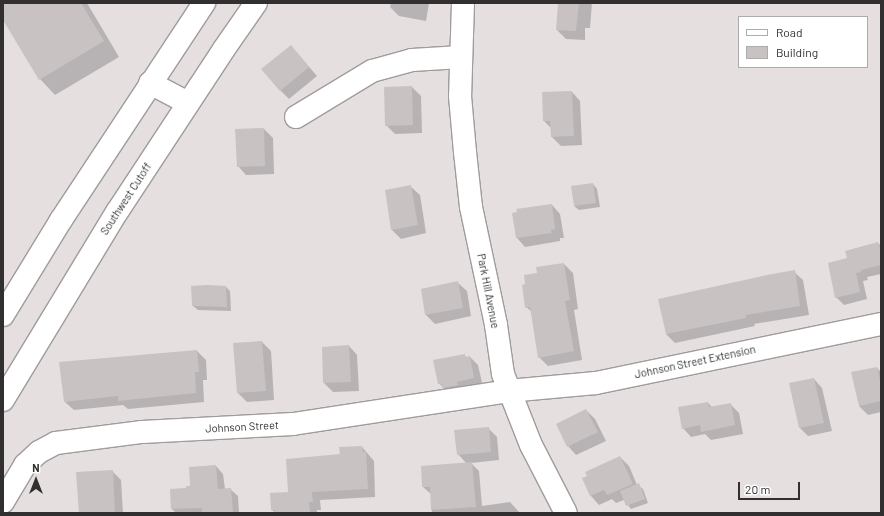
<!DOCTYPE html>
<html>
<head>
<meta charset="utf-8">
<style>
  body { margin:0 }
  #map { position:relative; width:884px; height:516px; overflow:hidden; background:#e5dfe0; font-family:Barlow,sans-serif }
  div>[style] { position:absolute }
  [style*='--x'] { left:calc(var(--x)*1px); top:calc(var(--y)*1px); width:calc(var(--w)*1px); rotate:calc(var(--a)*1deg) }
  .shadow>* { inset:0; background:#0003 }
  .building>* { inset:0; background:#c8c2c3 }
  .roads { filter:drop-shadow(1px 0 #a09b9c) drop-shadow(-1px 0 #a09b9c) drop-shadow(0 1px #a09b9c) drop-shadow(0 -1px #a09b9c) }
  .minor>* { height:22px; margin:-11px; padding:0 11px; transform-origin:11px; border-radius:11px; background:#fff }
  .major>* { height:22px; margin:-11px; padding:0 11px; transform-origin:11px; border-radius:11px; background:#fff }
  span { translate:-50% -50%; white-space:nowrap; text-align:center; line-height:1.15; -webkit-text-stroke:3px #fff; paint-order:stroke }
  .street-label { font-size:11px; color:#312f2f }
  .frame { position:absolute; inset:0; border:4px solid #312f2f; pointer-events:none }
  .legend { position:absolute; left:738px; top:16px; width:130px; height:52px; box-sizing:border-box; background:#fff; border:1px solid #adacac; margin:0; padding:5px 7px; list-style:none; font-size:12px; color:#312f2f }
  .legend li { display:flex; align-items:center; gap:8px; height:20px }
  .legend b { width:20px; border:1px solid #adacac }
  .north { position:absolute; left:16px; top:460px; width:40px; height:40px; -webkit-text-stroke:3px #fff; paint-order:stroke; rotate:0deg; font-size:11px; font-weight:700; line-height:16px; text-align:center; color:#312f2f }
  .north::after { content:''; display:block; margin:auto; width:14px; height:18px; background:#312f2f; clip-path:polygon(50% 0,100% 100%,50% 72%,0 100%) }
  .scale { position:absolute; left:738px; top:482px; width:62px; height:18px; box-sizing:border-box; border:2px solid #312f2f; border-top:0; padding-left:5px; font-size:12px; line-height:14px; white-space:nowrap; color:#312f2f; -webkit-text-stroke:3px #fff; paint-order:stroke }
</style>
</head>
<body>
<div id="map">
  <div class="shadow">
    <i style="clip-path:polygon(3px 3px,87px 3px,119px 57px,55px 95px,40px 79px,3px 18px)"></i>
    <i style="clip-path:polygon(391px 3px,429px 3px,426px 21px,399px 16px,390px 7px)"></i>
    <i style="clip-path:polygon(559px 3px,592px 3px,590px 28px,585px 28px,585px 40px,566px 39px,557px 30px)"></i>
    <i style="clip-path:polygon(291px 46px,317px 76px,289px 99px,280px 90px)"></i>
    <i style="clip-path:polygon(412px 87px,421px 96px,422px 133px,395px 134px,386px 125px)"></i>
    <i style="clip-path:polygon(572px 92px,580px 101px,582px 145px,561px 146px,552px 137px,551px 128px,544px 121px)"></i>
    <i style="clip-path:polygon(264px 129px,273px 138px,274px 174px,246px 175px,238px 166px)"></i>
    <i style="clip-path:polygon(593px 184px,597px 189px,600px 207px,579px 210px,574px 206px)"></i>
    <i style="clip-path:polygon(411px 187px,420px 195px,426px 233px,401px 239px,392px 230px,386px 191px)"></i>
    <i style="clip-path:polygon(552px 205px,560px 214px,564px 238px,560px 238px,560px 241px,525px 247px,517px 238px)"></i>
    <i style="clip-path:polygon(878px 243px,881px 246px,881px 274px,867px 277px,868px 280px,863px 281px,867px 299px,844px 305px,836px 297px,848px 259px)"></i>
    <i style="clip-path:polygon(564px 264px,573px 273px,578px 309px,574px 310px,582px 360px,548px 366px,539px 357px,532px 312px,526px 307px,526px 285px,538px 274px)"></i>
    <i style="clip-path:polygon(794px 272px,803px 280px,809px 315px,754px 324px,755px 326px,675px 343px,666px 334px)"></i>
    <i style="clip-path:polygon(458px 283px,467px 291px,471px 316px,435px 324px,426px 315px,422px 289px)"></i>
    <i style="clip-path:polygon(192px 287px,226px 287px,230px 291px,231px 311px,198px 310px,193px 306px)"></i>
    <i style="clip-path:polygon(262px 342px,271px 351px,274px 400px,247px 402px,238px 393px)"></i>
    <i style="clip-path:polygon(349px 346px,357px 355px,359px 391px,333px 392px,324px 383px)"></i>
    <i style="clip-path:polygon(197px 351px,206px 360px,207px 380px,203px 380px,204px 402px,128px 409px,123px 405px,74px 410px,65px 402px)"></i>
    <i style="clip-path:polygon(464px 355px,466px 357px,470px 357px,478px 365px,483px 387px,447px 392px,439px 383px)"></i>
    <i style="clip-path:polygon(877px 368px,881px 372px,881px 412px,868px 415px,859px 406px)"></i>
    <i style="clip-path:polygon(814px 379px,822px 388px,832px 431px,808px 436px,800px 428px)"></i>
    <i style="clip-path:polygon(708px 403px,712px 407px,730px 404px,739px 413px,743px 434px,711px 440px,705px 434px,691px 437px,683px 428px)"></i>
    <i style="clip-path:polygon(586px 410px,595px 419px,606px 441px,576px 455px,568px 446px)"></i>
    <i style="clip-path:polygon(488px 428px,497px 437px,499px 460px,471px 463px,479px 471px,482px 506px,510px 502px,520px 513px,432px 513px,431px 494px,423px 487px,467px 464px,458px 454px)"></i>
    <i style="clip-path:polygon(362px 447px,374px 461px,375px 497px,320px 500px,321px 510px,317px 510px,317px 513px,276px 513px,272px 510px,289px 493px,341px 455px)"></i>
    <i style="clip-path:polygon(620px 457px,629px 466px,637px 485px,643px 489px,648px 503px,631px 509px,624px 500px,616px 503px,612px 499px,599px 505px,591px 496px,583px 479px)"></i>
    <i style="clip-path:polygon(216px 466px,223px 474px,225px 489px,230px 489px,238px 496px,239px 513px,176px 513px,172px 509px,187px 489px)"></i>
    <i style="clip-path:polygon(112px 471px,121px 480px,123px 513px,80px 513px,77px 473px)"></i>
  </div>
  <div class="building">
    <i style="clip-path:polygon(3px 3px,81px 3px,104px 41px,39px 80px,3px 20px)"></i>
    <i style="clip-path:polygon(558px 3px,579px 3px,576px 31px,556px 30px)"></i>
    <i style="clip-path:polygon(291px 45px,309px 67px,280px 91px,261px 69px)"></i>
    <i style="clip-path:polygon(412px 86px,413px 125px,385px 126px,384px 87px)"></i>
    <i style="clip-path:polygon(572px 91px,574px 136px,551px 137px,550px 121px,543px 121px,542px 92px)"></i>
    <i style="clip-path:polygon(264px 128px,265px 166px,237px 167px,235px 129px)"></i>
    <i style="clip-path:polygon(593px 183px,596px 203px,574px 206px,571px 186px)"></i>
    <i style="clip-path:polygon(411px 185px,418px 225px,391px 230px,385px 190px)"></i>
    <i style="clip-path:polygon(552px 204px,555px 229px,551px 230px,552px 233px,516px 238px,512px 213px,517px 212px,516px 209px)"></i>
    <i style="clip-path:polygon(878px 242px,881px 252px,881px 265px,861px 270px,861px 272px,856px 273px,860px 292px,835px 298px,828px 263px,847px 258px,845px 251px)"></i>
    <i style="clip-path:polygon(564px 263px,570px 300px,565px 301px,574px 351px,538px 358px,530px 307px,525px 308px,522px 285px,525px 284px,524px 275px,537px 273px,536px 267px)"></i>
    <i style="clip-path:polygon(795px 270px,800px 306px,746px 315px,746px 318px,666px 334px,658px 299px,767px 275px)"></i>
    <i style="clip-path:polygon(458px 281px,463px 308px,425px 315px,421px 289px)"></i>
    <i style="clip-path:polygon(207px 285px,226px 286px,227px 307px,192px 306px,191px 286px)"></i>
    <i style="clip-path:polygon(262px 341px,266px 391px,237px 393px,233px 343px)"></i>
    <i style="clip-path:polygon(349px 345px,351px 382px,323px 383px,322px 347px)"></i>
    <i style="clip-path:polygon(197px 350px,199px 372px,195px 372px,196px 393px,118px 401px,118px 396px,64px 402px,59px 362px)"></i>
    <i style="clip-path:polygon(465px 354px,465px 357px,470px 356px,474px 378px,457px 382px,458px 385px,442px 388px,442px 384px,438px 384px,433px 360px)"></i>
    <i style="clip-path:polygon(877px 367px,881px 385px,881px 401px,859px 406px,851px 372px)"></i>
    <i style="clip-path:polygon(814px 378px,824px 423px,799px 428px,789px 383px)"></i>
    <i style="clip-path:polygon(708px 402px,709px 407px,731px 403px,735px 425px,701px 432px,700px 425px,682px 429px,678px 407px)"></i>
    <i style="clip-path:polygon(586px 409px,598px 432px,567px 447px,556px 424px)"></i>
    <i style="clip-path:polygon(489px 427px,491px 452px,457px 455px,454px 430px)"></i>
    <i style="clip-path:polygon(362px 446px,363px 452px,366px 452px,368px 489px,312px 492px,313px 502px,309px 502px,310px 513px,275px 513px,275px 510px,271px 510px,270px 493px,288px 492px,286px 459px,340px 454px,339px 447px)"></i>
    <i style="clip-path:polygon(620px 456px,633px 484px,607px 495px,604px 490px,590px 496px,582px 478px,587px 476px,585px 472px)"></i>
    <i style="clip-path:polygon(472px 462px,476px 507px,431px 510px,430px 487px,422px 487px,421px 466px)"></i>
    <i style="clip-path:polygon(216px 465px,218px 489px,231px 488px,233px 513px,202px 513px,202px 508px,171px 509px,170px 489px,186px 488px,186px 486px,190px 486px,189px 467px)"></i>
    <i style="clip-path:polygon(113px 470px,115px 512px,79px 513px,76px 472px)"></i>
    <i style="clip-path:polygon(639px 483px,645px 499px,626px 506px,620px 491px)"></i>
  </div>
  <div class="roads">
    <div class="minor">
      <i style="--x:463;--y:3;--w:93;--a:91.8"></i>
      <i style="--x:460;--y:96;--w:56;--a:84.9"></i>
      <i style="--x:465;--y:152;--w:55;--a:83.8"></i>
      <i style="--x:471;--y:207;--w:121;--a:78"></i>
      <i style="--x:496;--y:325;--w:49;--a:81.9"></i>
      <i style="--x:503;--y:374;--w:76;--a:68.5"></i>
      <i style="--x:531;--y:445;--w:76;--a:62.8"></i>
      <i style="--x:296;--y:117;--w:89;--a:-31.2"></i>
      <i style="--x:372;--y:71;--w:41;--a:-15.4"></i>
      <i style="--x:412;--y:60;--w:49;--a:-3.5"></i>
      <i style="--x:3;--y:502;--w:43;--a:-59.3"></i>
      <i style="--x:25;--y:465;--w:19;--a:-43"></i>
      <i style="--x:39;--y:452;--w:19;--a:-28"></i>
      <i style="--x:56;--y:443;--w:87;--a:-7.3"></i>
      <i style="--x:142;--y:432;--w:151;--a:-3"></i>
      <i style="--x:293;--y:424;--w:218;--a:-8.7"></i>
      <i style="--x:508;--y:391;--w:88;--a:-5.2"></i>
      <i style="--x:596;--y:383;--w:291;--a:-11.7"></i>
    </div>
    <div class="major">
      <i style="--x:150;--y:83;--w:43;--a:27.8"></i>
      <i style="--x:3;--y:315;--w:111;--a:-58.6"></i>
      <i style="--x:61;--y:220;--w:260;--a:-56.6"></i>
      <i style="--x:3;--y:400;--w:220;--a:-58.8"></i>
      <i style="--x:117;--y:212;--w:195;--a:-56.7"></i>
      <i style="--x:224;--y:49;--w:56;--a:-55.2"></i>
    </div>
  </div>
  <div class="street-label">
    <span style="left:126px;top:199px;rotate:-57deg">Southwest Cutoff</span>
    <span style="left:488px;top:291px;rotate:79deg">Park Hill Avenue</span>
    <span style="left:695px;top:362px;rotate:-12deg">Johnson Street Extension</span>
    <span style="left:242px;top:427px;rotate:-3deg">Johnson Street</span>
  </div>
  <div class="frame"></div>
  <ul class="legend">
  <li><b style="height:5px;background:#fff"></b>Road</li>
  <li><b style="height:11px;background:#c8c2c3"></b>Building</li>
  </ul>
  <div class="north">N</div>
  <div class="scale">20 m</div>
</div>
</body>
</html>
